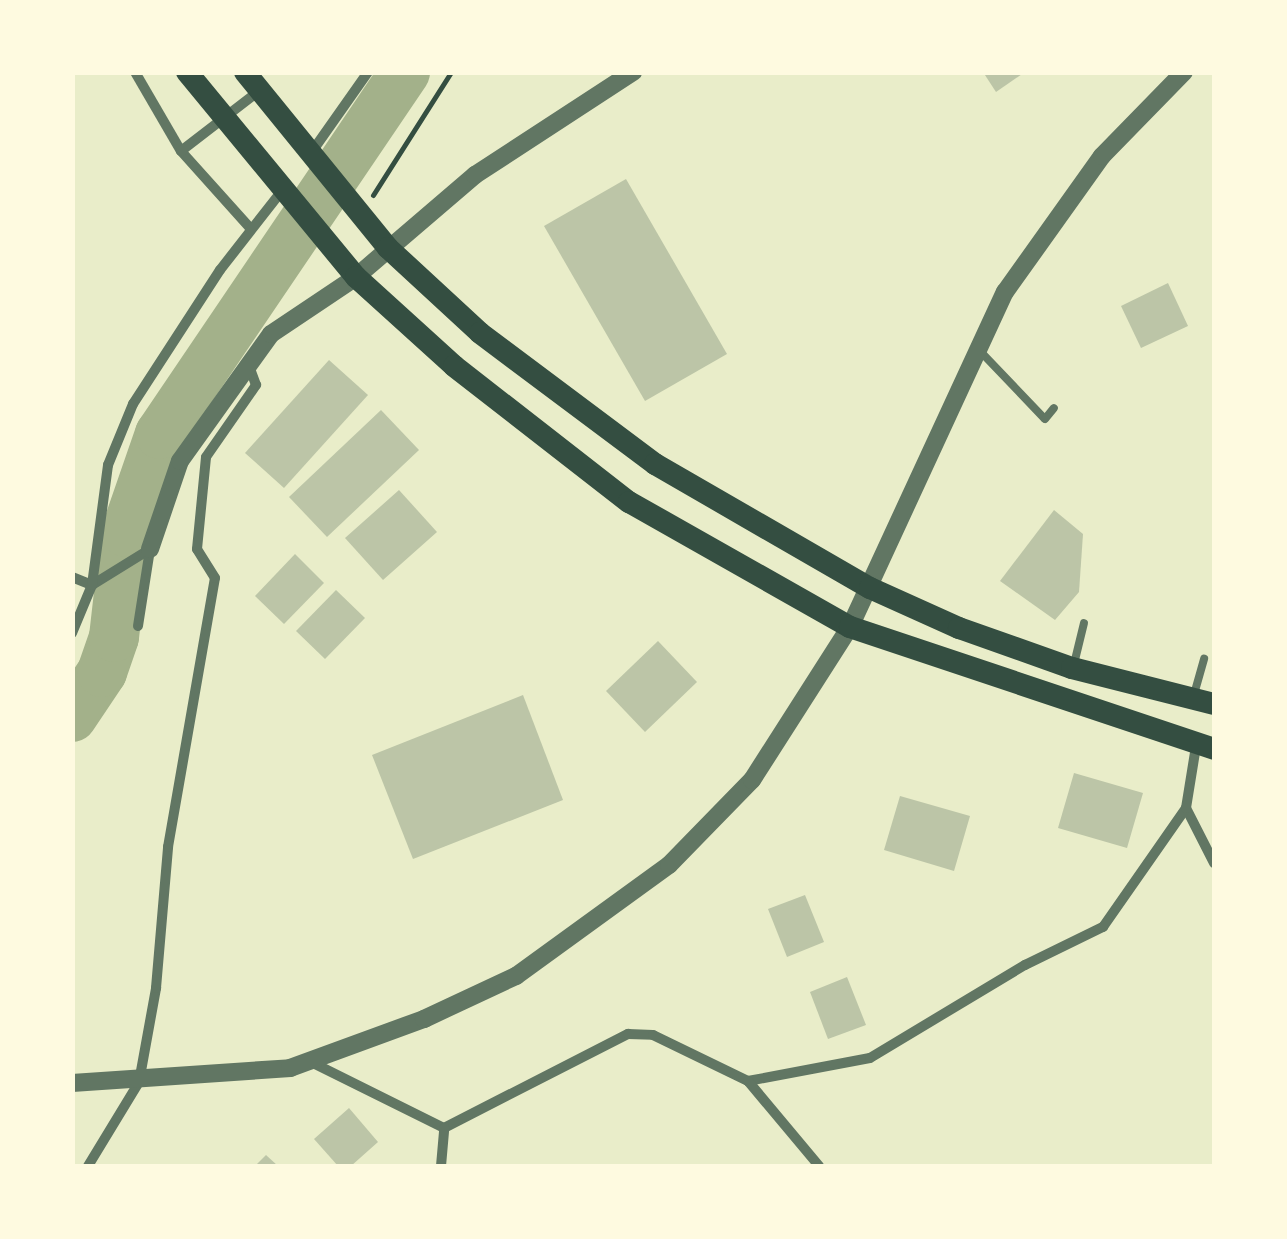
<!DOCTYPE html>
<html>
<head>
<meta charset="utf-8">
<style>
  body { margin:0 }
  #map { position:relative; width:1287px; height:1239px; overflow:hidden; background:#e9edc9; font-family:Lato,sans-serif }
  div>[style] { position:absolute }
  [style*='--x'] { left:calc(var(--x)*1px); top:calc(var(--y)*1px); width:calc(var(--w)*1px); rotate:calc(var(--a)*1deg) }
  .river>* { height:50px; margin:-25px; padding:0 25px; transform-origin:25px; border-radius:25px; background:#a3b18a }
  .building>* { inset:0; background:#bcc5a7 }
  .path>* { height:5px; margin:-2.5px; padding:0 2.5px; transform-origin:2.5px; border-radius:2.5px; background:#344e41 }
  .service>* { height:8px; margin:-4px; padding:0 4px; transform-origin:4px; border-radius:4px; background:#617663 }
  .minor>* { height:10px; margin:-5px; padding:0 5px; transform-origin:5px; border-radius:5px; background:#617663 }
  .tertiary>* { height:18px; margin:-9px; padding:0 9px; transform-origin:9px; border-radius:9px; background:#617663 }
  .trunk>* { height:22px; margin:-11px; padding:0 11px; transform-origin:11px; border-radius:11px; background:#344e41 }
  span { translate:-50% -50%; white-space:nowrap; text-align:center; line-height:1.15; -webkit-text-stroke:10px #fefae0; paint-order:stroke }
  .frame { position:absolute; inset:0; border:75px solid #fefae0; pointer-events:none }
</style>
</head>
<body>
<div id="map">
  <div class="river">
    <i style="--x:72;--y:717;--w:54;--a:-56.3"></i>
    <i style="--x:102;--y:672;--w:37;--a:-71"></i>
    <i style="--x:114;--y:637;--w:106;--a:-83.5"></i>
    <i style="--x:126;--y:532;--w:104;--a:-70.9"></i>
    <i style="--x:160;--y:434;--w:437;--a:-55.9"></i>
  </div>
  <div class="building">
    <i style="clip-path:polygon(983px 72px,1025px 72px,996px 92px)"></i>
    <i style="clip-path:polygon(626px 179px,727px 354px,645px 401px,544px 226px)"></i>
    <i style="clip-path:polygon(1168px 283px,1188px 326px,1141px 348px,1121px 306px)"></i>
    <i style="clip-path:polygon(329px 360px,368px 395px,284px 488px,245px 453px)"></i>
    <i style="clip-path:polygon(381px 410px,419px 450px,327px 537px,289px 497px)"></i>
    <i style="clip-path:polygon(399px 490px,437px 532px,383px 580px,345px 538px)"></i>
    <i style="clip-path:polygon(1054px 510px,1083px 534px,1079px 592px,1055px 620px,1000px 581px)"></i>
    <i style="clip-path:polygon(295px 554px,324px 583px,284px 624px,255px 596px)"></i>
    <i style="clip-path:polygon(336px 590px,365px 618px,325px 659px,296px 631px)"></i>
    <i style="clip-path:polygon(658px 641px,697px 682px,645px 732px,606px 691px)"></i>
    <i style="clip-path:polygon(523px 695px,563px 800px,413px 859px,372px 755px)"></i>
    <i style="clip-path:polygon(1074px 773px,1143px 793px,1127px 848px,1058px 828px)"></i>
    <i style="clip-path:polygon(900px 796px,970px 816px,954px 871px,884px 850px)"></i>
    <i style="clip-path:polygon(805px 895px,824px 942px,787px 957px,768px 909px)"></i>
    <i style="clip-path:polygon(847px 977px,866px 1025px,828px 1039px,810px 992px)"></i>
    <i style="clip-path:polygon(349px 1108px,378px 1142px,351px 1166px,338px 1166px,314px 1139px)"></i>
    <i style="clip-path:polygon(266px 1155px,278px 1166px,255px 1166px)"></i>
  </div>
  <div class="path">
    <i style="--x:373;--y:195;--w:146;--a:-57.6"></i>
  </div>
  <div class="service">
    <i style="--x:979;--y:350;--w:95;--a:46.3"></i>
    <i style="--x:1045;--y:419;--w:14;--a:-51"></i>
    <i style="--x:1074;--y:664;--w:42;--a:-76.3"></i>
    <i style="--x:1193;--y:698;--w:41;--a:-74.2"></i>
  </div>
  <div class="minor">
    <i style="--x:135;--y:72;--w:91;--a:59.8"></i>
    <i style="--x:181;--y:151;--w:105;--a:48.1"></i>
    <i style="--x:181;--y:151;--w:98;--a:-37.6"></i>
    <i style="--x:311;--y:153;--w:99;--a:-54.9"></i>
    <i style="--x:72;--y:577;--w:22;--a:22"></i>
    <i style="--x:92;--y:585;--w:68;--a:-31.8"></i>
    <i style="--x:138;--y:626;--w:78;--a:-81.1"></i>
    <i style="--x:72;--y:633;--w:52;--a:-67.4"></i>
    <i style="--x:92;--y:585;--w:121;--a:-82.4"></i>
    <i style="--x:108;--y:465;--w:66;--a:-67.7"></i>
    <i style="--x:133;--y:404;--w:160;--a:-57"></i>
    <i style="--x:220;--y:270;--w:99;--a:-52"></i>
    <i style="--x:1186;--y:808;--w:62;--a:63"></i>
    <i style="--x:309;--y:1061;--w:151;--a:26.4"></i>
    <i style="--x:748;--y:1081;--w:124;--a:-10.7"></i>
    <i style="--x:870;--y:1058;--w:181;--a:-31"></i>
    <i style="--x:1025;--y:965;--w:87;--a:-26"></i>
    <i style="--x:1103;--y:927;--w:145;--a:-55.1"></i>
    <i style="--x:1186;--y:808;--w:63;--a:-80.8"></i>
    <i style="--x:444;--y:1128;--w:207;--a:-27.1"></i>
    <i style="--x:628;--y:1034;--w:25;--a:2"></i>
    <i style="--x:653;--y:1035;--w:106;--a:25.8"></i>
    <i style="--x:748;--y:1081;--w:111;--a:50.1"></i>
    <i style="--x:88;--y:1166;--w:98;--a:-58.7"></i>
    <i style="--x:139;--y:1082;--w:96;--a:-79.7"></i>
    <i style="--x:156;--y:988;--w:142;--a:-85.1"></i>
    <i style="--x:168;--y:847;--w:273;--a:-80.1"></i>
    <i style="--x:215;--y:578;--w:34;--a:-122"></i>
    <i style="--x:197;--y:549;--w:92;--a:-84.4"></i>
    <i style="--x:206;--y:457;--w:88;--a:-55.2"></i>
    <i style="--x:256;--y:385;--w:20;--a:-110"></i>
    <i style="--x:441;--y:1166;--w:38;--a:-85"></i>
  </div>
  <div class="tertiary">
    <i style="--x:150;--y:549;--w:93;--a:-71.2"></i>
    <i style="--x:180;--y:461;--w:156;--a:-54.4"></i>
    <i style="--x:271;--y:334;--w:102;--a:-33.8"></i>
    <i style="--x:356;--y:277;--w:157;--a:-40.6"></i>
    <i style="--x:475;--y:175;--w:189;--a:-33.1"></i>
    <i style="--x:72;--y:1083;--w:219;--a:-3.9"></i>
    <i style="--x:290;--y:1068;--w:143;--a:-20.1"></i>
    <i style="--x:424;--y:1019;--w:102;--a:-25.1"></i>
    <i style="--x:516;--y:976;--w:189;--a:-36"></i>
    <i style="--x:669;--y:865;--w:119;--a:-45.7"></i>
    <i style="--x:752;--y:780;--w:182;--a:-57.4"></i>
    <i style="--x:850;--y:627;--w:369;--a:-65.2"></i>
    <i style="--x:1005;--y:292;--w:167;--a:-54.5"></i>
    <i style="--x:1102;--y:156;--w:117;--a:-45.7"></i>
  </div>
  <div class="trunk">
    <i style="--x:187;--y:72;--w:266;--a:50.5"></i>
    <i style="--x:356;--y:277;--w:132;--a:42.2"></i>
    <i style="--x:454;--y:366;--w:222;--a:37.9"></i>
    <i style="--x:629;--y:502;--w:254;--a:29.5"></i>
    <i style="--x:850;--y:627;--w:384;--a:18.5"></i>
    <i style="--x:245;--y:72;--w:227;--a:50.9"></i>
    <i style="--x:388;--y:248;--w:125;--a:42.7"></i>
    <i style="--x:480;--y:333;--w:219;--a:36.8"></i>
    <i style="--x:655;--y:464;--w:248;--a:30"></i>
    <i style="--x:870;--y:588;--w:98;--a:24.2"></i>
    <i style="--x:959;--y:628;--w:120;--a:19.5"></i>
    <i style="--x:1072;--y:668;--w:146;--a:14.2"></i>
  </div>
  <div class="frame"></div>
</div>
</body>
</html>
